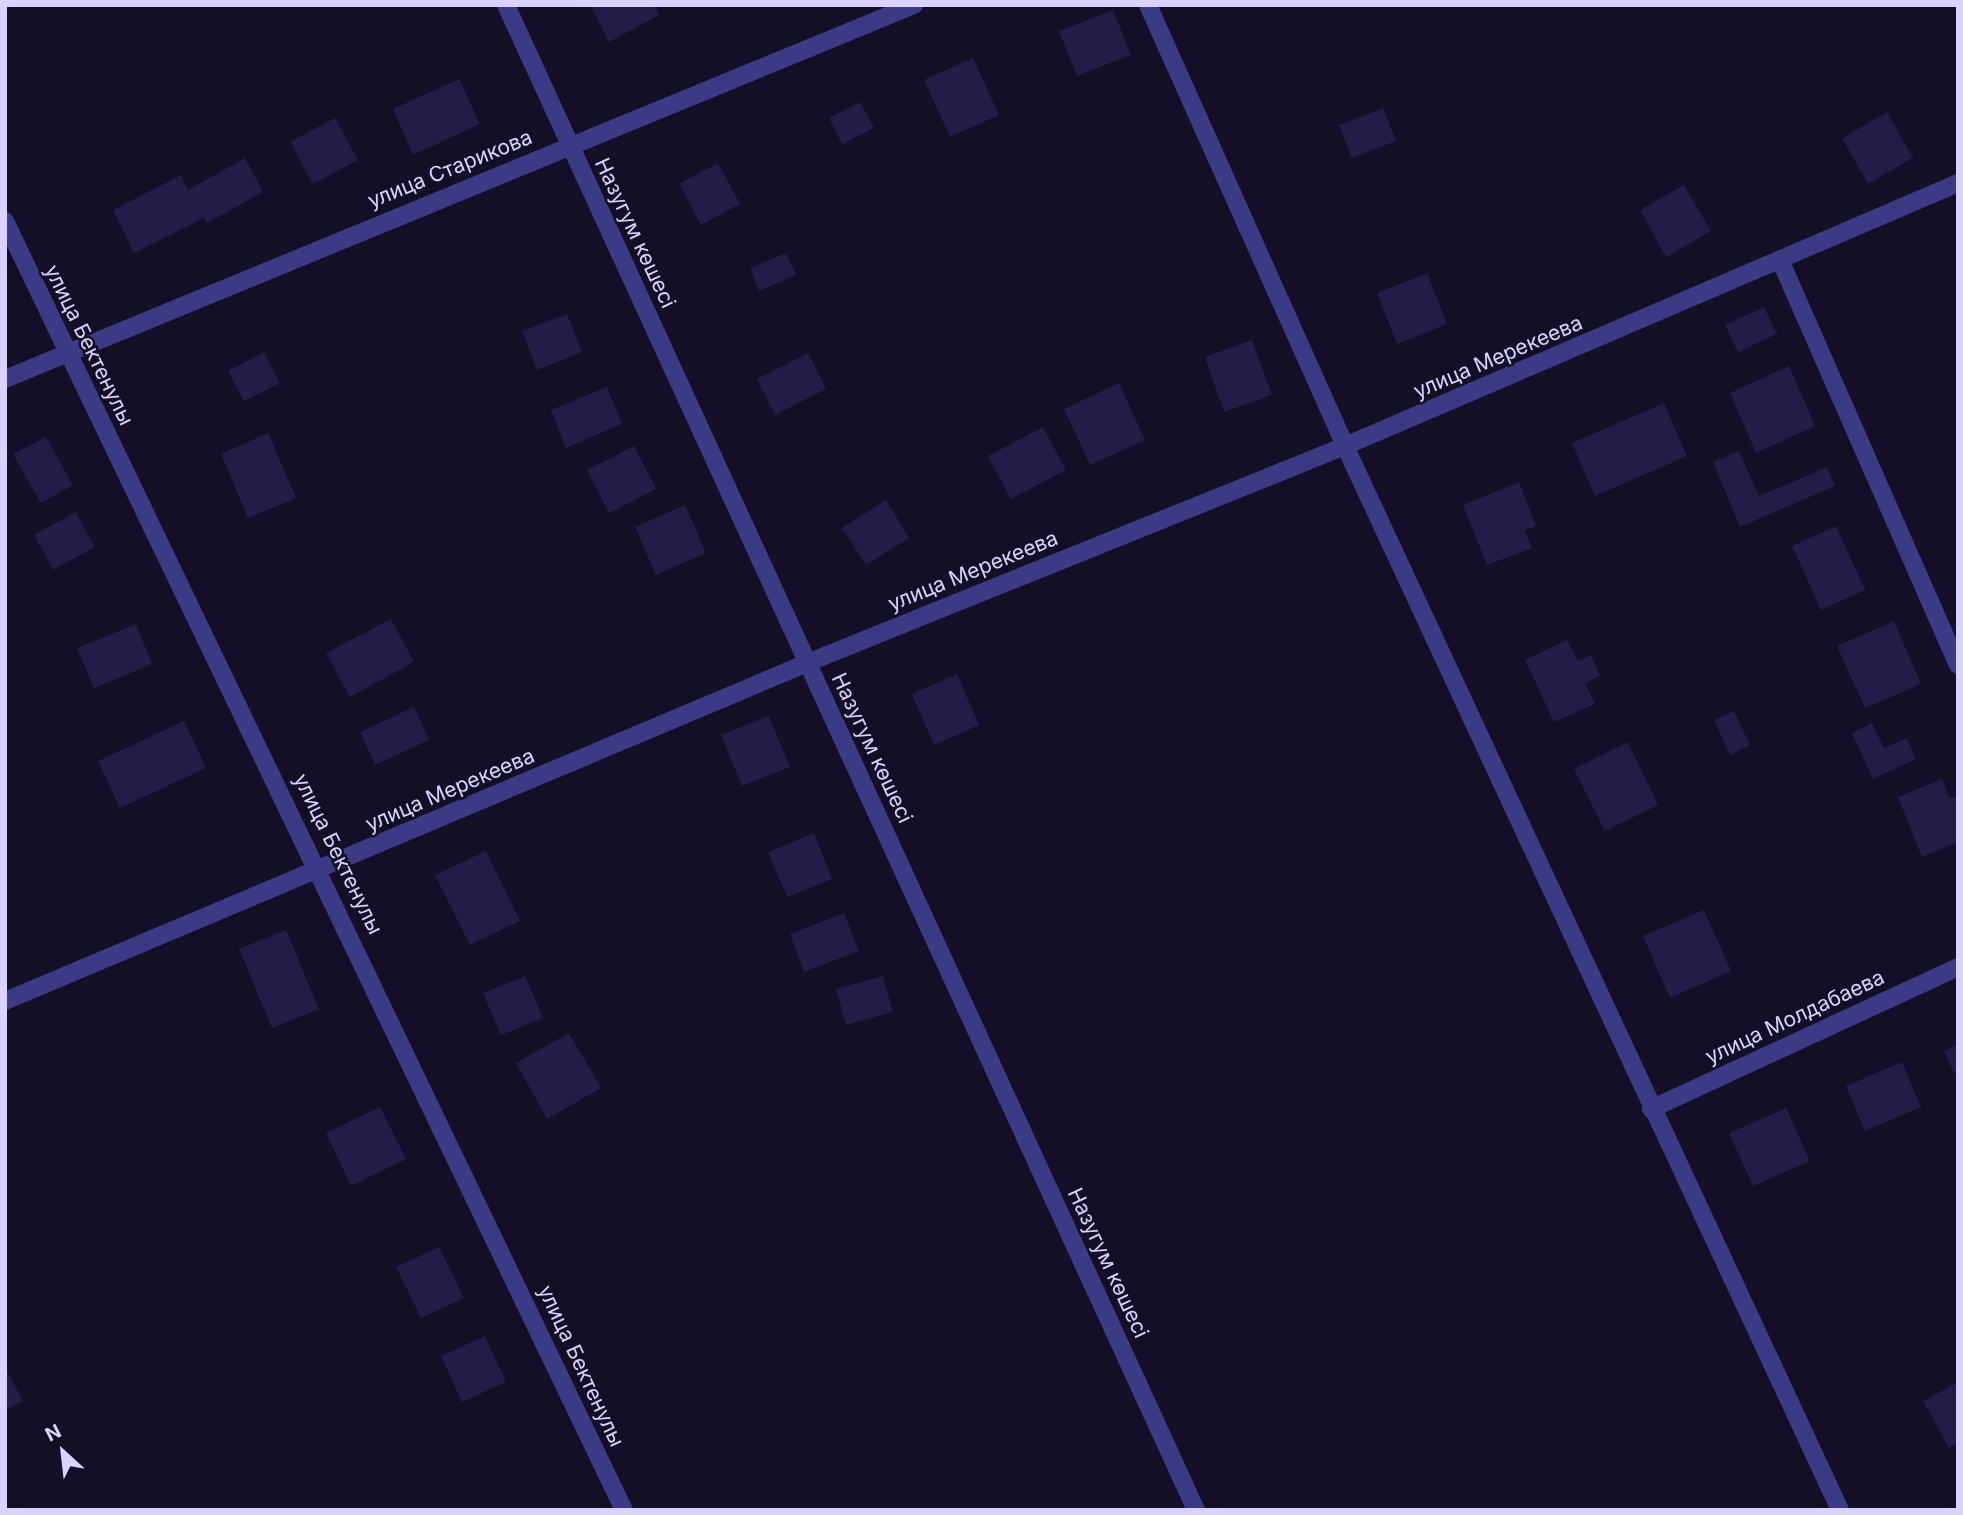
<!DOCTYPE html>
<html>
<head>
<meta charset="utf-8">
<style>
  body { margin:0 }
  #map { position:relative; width:1963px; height:1515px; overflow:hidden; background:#130f26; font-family:Inter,sans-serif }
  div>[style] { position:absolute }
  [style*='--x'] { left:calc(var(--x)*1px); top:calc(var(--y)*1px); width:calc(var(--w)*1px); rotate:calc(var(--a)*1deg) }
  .building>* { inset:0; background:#241b47 }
  .minor>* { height:18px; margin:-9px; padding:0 9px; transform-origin:9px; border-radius:9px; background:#3d3a85 }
  .tertiary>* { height:18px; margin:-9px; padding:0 9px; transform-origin:9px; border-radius:9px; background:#3d3a85 }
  span { translate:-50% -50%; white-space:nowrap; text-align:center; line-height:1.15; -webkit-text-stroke:5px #130f26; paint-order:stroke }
  .street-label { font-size:21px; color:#d9d4ff }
  .frame { position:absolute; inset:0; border:7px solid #d9d4ff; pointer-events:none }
  .north { position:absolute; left:28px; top:1417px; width:70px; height:70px; -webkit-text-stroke:5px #130f26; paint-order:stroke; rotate:333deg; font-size:19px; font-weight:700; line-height:28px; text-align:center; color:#d9d4ff }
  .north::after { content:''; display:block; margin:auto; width:24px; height:32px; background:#d9d4ff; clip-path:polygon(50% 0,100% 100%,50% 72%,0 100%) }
</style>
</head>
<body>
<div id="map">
  <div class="building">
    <i style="clip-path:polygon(590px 5px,654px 5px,659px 15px,609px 42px)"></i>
    <i style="clip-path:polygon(1113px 10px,1131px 55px,1077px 76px,1059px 31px)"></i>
    <i style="clip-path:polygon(973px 58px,999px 115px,950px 137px,924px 80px)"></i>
    <i style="clip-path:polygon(459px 79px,480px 124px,413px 155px,393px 109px)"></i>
    <i style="clip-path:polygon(860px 102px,874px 128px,842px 144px,829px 118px)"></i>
    <i style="clip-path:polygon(1383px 108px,1396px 141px,1352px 158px,1339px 125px)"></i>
    <i style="clip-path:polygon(1887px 112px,1913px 158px,1868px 184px,1842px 138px)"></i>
    <i style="clip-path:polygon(335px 118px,358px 160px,313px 184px,290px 142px)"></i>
    <i style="clip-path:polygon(245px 158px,263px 192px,207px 223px,204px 218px,134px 253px,113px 210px,181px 175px,188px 190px)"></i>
    <i style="clip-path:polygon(718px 163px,740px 204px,701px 225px,679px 184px)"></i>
    <i style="clip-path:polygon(1684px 185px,1711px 231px,1666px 257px,1640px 210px)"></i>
    <i style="clip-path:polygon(786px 253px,796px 275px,759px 291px,750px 268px)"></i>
    <i style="clip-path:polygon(1427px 273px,1447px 324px,1397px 344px,1377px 293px)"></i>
    <i style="clip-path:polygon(1764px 307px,1777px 334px,1738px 352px,1725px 325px)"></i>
    <i style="clip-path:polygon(567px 314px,582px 352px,537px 370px,522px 331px)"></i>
    <i style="clip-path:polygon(1252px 340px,1272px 395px,1224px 412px,1205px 357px)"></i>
    <i style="clip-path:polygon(264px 352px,280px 383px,244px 401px,228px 371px)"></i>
    <i style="clip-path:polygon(808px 353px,826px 389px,775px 415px,757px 379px)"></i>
    <i style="clip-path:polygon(1789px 366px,1815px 426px,1756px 453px,1730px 393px)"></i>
    <i style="clip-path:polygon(1119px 383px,1145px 440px,1090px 465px,1064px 409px)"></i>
    <i style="clip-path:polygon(607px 387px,622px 424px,566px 448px,551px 410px)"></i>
    <i style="clip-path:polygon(1664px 403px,1687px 456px,1595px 496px,1572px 443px)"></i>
    <i style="clip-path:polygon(1043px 427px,1066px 470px,1011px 499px,988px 456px)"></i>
    <i style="clip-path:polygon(268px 433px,296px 498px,248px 518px,221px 454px)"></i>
    <i style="clip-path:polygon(46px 437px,73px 485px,41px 503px,13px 454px)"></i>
    <i style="clip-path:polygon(634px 446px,656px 489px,609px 513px,587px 470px)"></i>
    <i style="clip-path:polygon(1739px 451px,1759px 496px,1827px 467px,1835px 486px,1740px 527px,1713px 462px)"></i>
    <i style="clip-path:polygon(1519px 482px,1536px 526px,1525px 531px,1532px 548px,1487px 565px,1463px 505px)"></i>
    <i style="clip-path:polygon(886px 500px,909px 538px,866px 565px,842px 528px)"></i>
    <i style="clip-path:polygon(685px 505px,706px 553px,656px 575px,635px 527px)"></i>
    <i style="clip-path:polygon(76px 512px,95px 547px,53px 570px,34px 535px)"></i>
    <i style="clip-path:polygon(1836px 526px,1865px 590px,1821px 610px,1792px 546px)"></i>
    <i style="clip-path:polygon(391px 619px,414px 662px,350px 697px,326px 653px)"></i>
    <i style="clip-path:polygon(1894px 621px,1921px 684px,1865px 708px,1837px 646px)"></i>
    <i style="clip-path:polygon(136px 624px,152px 664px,94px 688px,77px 648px)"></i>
    <i style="clip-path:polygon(1567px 640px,1578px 661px,1591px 655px,1600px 676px,1585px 683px,1595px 704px,1554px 722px,1525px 660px)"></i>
    <i style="clip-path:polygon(957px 674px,979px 725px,934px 745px,912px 694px)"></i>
    <i style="clip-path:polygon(414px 707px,429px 740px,375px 765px,360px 732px)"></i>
    <i style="clip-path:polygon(1734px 711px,1750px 745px,1730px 755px,1714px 720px)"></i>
    <i style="clip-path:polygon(769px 716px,790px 767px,742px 786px,721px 735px)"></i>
    <i style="clip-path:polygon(184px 721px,206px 768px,120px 808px,98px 761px)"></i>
    <i style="clip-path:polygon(1872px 723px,1884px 748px,1907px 738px,1916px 759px,1873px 779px,1852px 733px)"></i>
    <i style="clip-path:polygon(1628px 742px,1658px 805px,1605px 831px,1574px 769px)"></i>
    <i style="clip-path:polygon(1942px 779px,1950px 799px,1958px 796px,1958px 842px,1922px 857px,1898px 797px)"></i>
    <i style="clip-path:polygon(814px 833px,832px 879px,787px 897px,768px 852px)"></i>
    <i style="clip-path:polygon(486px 851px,520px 921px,470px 945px,435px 875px)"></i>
    <i style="clip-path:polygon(1704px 910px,1731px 971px,1670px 998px,1643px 936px)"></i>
    <i style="clip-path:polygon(844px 913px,859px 951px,804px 972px,790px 934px)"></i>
    <i style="clip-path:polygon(286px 930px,319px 1009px,272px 1028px,239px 949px)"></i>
    <i style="clip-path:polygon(525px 976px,543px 1018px,501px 1035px,483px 993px)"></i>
    <i style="clip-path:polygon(883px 976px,893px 1012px,846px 1025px,836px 989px)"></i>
    <i style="clip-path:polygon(569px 1033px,601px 1088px,547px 1119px,516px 1063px)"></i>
    <i style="clip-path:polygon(1958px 1045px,1958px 1071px,1954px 1073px,1944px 1051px)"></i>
    <i style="clip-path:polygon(1902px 1062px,1921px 1107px,1865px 1131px,1846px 1086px)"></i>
    <i style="clip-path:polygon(380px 1107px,406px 1159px,351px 1186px,326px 1133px)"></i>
    <i style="clip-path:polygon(1786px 1108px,1810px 1161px,1753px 1186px,1729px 1133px)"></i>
    <i style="clip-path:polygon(439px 1247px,464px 1298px,421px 1318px,396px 1267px)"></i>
    <i style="clip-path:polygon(485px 1336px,506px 1382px,462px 1402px,441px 1356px)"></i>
    <i style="clip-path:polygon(5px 1367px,23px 1401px,5px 1410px)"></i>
    <i style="clip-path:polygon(1958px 1382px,1958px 1443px,1949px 1448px,1923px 1401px)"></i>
  </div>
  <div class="minor">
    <i style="--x:1148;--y:5;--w:483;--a:65.9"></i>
    <i style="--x:1345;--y:446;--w:1174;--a:65.05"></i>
    <i style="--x:5;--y:221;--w:1430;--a:64.35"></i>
    <i style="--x:1781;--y:262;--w:440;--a:66.3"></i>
    <i style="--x:5;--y:379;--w:983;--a:-22.36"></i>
    <i style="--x:5;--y:1001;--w:870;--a:-22.85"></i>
    <i style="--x:807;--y:663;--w:580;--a:-21.97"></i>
    <i style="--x:1345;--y:446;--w:667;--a:-23.22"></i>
    <i style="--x:1651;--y:1109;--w:338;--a:-24.8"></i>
  </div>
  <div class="tertiary">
    <i style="--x:506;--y:5;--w:1656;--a:65.37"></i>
  </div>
  <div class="street-label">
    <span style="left:450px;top:169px;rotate:-22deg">улица Старикова</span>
    <span style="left:635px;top:233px;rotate:65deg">Назугум көшесі</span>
    <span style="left:89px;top:345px;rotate:64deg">улица Бектенулы</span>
    <span style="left:1498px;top:357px;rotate:-23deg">улица Мерекеева</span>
    <span style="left:973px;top:571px;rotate:-22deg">улица Мерекеева</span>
    <span style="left:872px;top:748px;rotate:65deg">Назугум көшесі</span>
    <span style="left:450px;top:790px;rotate:-23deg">улица Мерекеева</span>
    <span style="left:338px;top:854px;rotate:64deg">улица Бектенулы</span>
    <span style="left:1795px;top:1017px;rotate:-25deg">улица Молдабаева</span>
    <span style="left:1108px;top:1263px;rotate:65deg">Назугум көшесі</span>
    <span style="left:581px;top:1366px;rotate:65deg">улица Бектенулы</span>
  </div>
  <div class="frame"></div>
  <div class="north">N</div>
</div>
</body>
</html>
